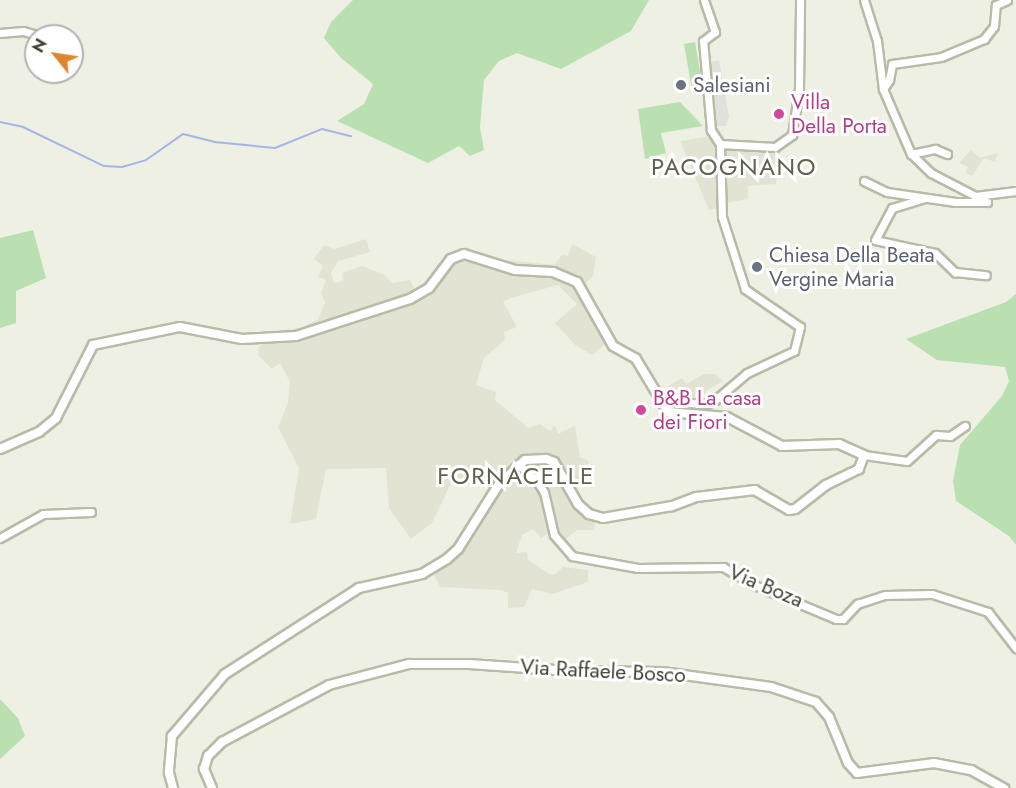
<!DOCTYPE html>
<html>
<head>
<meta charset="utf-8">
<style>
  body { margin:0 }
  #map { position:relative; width:1016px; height:788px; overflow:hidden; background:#eff0e4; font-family:Jost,sans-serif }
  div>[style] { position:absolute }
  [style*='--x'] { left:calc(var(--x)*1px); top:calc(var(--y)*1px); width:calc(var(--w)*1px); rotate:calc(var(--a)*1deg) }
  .residential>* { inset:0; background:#e2e3d3 }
  .green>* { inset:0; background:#bae0b1 }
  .parking>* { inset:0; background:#e1e1dc }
  .stream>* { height:2px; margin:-1px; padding:0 1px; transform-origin:1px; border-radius:1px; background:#a6b5e6 }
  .roads { filter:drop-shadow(2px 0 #b9baa8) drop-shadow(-2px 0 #b9baa8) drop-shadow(0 2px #b9baa8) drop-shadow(0 -2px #b9baa8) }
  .minor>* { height:7px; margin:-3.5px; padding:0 3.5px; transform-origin:3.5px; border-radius:3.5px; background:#fff }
  .tertiary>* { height:8px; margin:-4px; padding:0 4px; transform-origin:4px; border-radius:4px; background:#fff }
  .dots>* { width:16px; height:16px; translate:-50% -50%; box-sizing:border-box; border:3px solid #fff; border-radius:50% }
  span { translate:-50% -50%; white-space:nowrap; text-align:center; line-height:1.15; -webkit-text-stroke:6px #fff; paint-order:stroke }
  .worship-label { font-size:21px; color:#5b616d }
  .left { translate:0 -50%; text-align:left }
  .hotel-label { font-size:21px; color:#b23c85 }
  .street-label { font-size:21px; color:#414135 }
  .quarter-label { font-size:24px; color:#62614d; letter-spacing:1.5px }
  .north { position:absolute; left:24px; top:24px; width:60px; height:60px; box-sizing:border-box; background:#fff; border:2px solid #b3b3ae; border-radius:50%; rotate:300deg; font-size:16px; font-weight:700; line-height:24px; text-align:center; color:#414135 }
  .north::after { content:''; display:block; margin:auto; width:21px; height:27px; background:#e0862a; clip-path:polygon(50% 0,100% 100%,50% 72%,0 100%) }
</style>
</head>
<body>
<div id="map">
  <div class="residential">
    <i style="clip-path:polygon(705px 137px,717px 142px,719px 208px,709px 210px,680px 141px)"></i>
    <i style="clip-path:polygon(724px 148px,781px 148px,776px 184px,748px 186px,748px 199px,726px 203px)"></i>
    <i style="clip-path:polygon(971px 150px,980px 158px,998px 153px,995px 162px,984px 158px,972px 176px,966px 173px,968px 167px,959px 163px)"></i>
    <i style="clip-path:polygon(366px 239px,370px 252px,338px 261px,331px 273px,334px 283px,343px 281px,342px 273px,362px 266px,385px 275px,392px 283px,410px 280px,416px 291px,425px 286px,446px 256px,461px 250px,496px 259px,554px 265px,562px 255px,568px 256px,572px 244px,596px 257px,593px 276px,584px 285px,613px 338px,592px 355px,575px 345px,555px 323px,577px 304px,558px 285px,511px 298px,503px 302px,517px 327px,504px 332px,505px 340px,484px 358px,476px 385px,496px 392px,495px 400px,528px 428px,540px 424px,550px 431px,555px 425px,558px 434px,575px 426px,580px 457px,589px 461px,583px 482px,568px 483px,578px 503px,596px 515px,594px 530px,577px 530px,561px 543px,550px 533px,541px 538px,533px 529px,522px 535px,516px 553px,527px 552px,528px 560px,548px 573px,554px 575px,563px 567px,588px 570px,588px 582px,552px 594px,532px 589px,524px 607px,508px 608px,508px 593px,501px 590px,440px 587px,431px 568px,458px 543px,497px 481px,489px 469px,484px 468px,469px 485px,453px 479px,432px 523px,411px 539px,389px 508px,386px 468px,326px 469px,316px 519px,290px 524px,299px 468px,278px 427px,288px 403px,290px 382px,280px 363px,272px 369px,258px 355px,259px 347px,277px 331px,300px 328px,318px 320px,325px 302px,321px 293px,326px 280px,318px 277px,323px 266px,314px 259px,324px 245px,334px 249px)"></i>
    <i style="clip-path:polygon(704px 374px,715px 374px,723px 381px,706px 391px,706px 400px,693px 401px,691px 395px,675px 397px,669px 386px,682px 378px,686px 384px)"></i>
  </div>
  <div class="green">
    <i style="clip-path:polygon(353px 0,649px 0,631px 31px,561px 69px,517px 53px,499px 61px,484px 80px,480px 127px,484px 150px,470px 156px,459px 146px,428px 163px,337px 121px,364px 104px,373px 84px,341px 58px,324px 38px,331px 22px)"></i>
    <i style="clip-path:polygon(695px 42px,703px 88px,692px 90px,684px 44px)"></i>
    <i style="clip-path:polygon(680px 102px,703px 126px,661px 133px,666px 153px,645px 159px,638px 109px)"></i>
    <i style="clip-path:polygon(33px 230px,46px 278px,16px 291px,16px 323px,0 328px,0 238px)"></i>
    <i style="clip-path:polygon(1016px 294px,1016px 545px,1009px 536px,956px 501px,953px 481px,960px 445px,1002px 396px,1009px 381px,1005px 367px,937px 360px,906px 339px,1006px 302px)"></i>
    <i style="clip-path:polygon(0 699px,18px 718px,25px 736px,0 759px)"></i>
  </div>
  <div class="parking">
    <i style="clip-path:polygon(719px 60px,729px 116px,726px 126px,713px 126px,709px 62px)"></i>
  </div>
  <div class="stream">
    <i style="--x:0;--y:122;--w:24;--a:12"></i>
    <i style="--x:23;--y:127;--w:90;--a:25.7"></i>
    <i style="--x:104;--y:166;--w:18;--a:3"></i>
    <i style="--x:122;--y:167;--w:25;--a:-16"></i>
    <i style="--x:146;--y:160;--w:45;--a:-35.1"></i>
    <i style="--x:183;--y:134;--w:32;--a:14"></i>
    <i style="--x:214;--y:142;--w:61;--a:5.6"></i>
    <i style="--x:275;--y:148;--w:51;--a:-22"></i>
    <i style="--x:322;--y:129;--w:30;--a:14"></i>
  </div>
  <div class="roads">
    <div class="minor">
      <i style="--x:0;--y:33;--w:23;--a:-5"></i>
      <i style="--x:23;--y:31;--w:19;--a:16"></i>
      <i style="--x:883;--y:89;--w:11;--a:-56"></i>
      <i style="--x:889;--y:80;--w:16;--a:-79"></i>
      <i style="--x:892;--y:64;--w:49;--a:-8.1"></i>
      <i style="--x:941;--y:57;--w:47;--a:-22.7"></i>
      <i style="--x:984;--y:39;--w:16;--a:-52"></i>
      <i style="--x:994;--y:26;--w:21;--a:-85"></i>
      <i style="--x:996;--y:5;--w:12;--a:-24"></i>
      <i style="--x:720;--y:144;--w:55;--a:3.1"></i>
      <i style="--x:775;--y:147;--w:21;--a:-35"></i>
      <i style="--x:792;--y:135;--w:48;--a:-81.5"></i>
      <i style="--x:799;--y:88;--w:88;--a:-89.3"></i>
      <i style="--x:911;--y:154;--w:25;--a:-12"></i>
      <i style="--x:935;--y:149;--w:13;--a:23"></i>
      <i style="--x:864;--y:181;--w:25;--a:26"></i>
      <i style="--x:887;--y:192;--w:69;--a:8.4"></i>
      <i style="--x:955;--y:202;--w:32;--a:0"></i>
      <i style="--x:987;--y:202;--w:63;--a:-152.6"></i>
      <i style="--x:931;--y:173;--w:28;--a:-136"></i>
      <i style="--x:911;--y:154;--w:71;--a:-113.3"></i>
      <i style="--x:883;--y:89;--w:48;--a:-97.1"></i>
      <i style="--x:877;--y:41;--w:43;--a:-107.6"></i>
      <i style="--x:975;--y:196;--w:41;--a:-7"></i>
      <i style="--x:925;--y:198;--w:34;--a:163"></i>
      <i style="--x:892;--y:208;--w:36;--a:118"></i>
      <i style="--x:875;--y:240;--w:61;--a:12.2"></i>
      <i style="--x:935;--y:253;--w:28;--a:44"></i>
      <i style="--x:955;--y:272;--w:31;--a:6"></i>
      <i style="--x:658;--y:401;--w:47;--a:3.7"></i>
      <i style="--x:705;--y:404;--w:9;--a:-18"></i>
      <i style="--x:714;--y:401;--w:43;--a:-40.3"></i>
      <i style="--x:747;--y:373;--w:52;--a:-25.1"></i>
      <i style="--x:794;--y:351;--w:25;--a:-76"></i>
      <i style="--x:800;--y:327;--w:67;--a:-145.4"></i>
      <i style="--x:745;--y:289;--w:76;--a:-107.7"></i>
      <i style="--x:722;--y:217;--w:73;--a:-91.6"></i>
      <i style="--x:720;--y:144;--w:17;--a:-123"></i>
      <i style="--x:711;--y:130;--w:89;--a:-95.1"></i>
      <i style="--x:703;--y:41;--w:15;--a:-37"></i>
      <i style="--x:715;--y:32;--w:34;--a:-109"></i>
      <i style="--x:864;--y:455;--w:43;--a:7.9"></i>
      <i style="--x:907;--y:461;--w:39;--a:-42"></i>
      <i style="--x:936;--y:435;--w:14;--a:4"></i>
      <i style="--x:950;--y:436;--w:18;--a:-34"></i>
      <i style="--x:518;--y:464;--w:21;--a:41"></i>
      <i style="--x:537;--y:481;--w:13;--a:58"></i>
      <i style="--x:544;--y:492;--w:44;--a:76.9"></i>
      <i style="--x:554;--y:535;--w:28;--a:49"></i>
      <i style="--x:572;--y:556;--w:67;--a:10.3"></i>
      <i style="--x:638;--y:568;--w:85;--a:-0.7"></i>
      <i style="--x:723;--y:567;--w:34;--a:30"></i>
      <i style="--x:752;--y:584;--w:91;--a:22.6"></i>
      <i style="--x:836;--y:619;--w:7;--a:0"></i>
      <i style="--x:843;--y:619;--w:21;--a:-47"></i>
      <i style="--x:857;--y:604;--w:29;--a:-18"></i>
      <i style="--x:885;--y:595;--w:47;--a:-1.2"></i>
      <i style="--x:932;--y:594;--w:59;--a:17.8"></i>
      <i style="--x:988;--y:612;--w:46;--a:52.1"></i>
      <i style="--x:0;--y:538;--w:49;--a:-29.2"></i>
      <i style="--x:43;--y:514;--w:48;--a:-2.4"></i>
    </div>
    <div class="tertiary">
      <i style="--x:0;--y:449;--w:43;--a:-23.6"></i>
      <i style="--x:39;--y:432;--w:22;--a:-39"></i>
      <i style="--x:56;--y:418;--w:82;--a:-63.1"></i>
      <i style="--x:93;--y:345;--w:89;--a:-11.7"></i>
      <i style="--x:180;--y:327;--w:63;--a:11"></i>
      <i style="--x:242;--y:339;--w:54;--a:-3.2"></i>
      <i style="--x:296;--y:336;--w:120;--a:-18"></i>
      <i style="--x:410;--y:299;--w:22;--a:-30"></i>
      <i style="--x:429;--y:288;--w:36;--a:-53"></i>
      <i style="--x:451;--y:259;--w:14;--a:-21"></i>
      <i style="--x:464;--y:254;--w:53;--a:17.4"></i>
      <i style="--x:515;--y:270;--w:38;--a:3"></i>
      <i style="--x:553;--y:272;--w:26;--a:23"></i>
      <i style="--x:577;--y:282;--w:73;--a:60.6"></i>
      <i style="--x:613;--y:346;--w:26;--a:29"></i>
      <i style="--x:636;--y:359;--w:62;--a:58.9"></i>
      <i style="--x:668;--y:412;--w:59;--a:4.8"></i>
      <i style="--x:727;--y:417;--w:62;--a:27.8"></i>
      <i style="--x:782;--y:446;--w:57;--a:-2"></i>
      <i style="--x:839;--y:444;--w:27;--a:24"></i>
      <i style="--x:864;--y:455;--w:15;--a:110"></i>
      <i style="--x:859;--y:469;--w:37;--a:154"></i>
      <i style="--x:826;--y:485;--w:39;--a:142"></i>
      <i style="--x:795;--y:509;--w:6;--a:171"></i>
      <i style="--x:789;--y:510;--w:39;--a:-150"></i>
      <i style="--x:755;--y:490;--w:59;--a:173.2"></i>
      <i style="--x:696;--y:497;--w:26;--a:159"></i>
      <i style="--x:672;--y:506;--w:70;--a:170.1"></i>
      <i style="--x:603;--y:518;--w:15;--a:-164"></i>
      <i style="--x:589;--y:514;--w:15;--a:-138"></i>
      <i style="--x:578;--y:504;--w:48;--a:-119.7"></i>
      <i style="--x:554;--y:462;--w:9;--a:-159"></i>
      <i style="--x:546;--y:459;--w:21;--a:177"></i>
      <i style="--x:525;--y:460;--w:35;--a:137"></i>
      <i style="--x:499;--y:484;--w:77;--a:122.2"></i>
      <i style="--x:458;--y:549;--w:15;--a:138"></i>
      <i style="--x:447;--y:559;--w:29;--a:149"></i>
      <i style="--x:422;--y:574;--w:65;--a:167.5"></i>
      <i style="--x:359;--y:588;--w:159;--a:147.3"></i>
      <i style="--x:225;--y:674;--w:82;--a:130.5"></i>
      <i style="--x:172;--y:736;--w:37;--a:95"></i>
      <i style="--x:169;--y:773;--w:16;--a:75"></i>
      <i style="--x:212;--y:788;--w:21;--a:-113"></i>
      <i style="--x:204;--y:769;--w:14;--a:-73"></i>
      <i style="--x:208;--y:756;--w:20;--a:-45"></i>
      <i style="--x:222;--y:742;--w:121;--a:-28"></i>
      <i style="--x:329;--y:685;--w:83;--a:-14.7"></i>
      <i style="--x:409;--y:664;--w:60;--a:0"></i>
      <i style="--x:469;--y:664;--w:102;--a:3.9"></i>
      <i style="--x:571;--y:671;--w:91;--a:0.6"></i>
      <i style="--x:662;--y:672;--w:110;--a:7.8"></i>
      <i style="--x:771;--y:687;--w:47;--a:18.4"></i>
      <i style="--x:816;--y:702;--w:20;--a:49"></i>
      <i style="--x:829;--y:717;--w:50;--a:67.6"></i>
      <i style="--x:848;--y:763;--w:13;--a:48"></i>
      <i style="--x:857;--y:773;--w:78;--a:-7.4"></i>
      <i style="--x:934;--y:763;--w:38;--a:11"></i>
      <i style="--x:971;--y:770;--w:38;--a:29"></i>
    </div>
  </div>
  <div class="dots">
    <i style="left:681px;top:85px;background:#6b7280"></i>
    <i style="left:779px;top:114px;background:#d1479c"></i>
    <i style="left:757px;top:267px;background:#6b7280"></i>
    <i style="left:641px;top:410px;background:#d1479c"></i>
  </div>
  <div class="worship-label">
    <span class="left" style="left:693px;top:85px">Salesiani</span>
    <span class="left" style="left:769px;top:267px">Chiesa Della Beata<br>Vergine Maria</span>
  </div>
  <div class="hotel-label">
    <span class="left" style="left:791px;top:114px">Villa<br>Della Porta</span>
    <span class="left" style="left:653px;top:410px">B&amp;B La casa<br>dei Fiori</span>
  </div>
  <div class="street-label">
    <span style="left:766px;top:586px;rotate:23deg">Via Boza</span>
    <span style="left:603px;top:671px;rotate:3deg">Via Raffaele Bosco</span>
  </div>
  <div class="quarter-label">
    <span style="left:734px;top:167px">PACOGNANO</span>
    <span style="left:516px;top:476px">FORNACELLE</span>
  </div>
  <div class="north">N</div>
</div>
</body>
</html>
